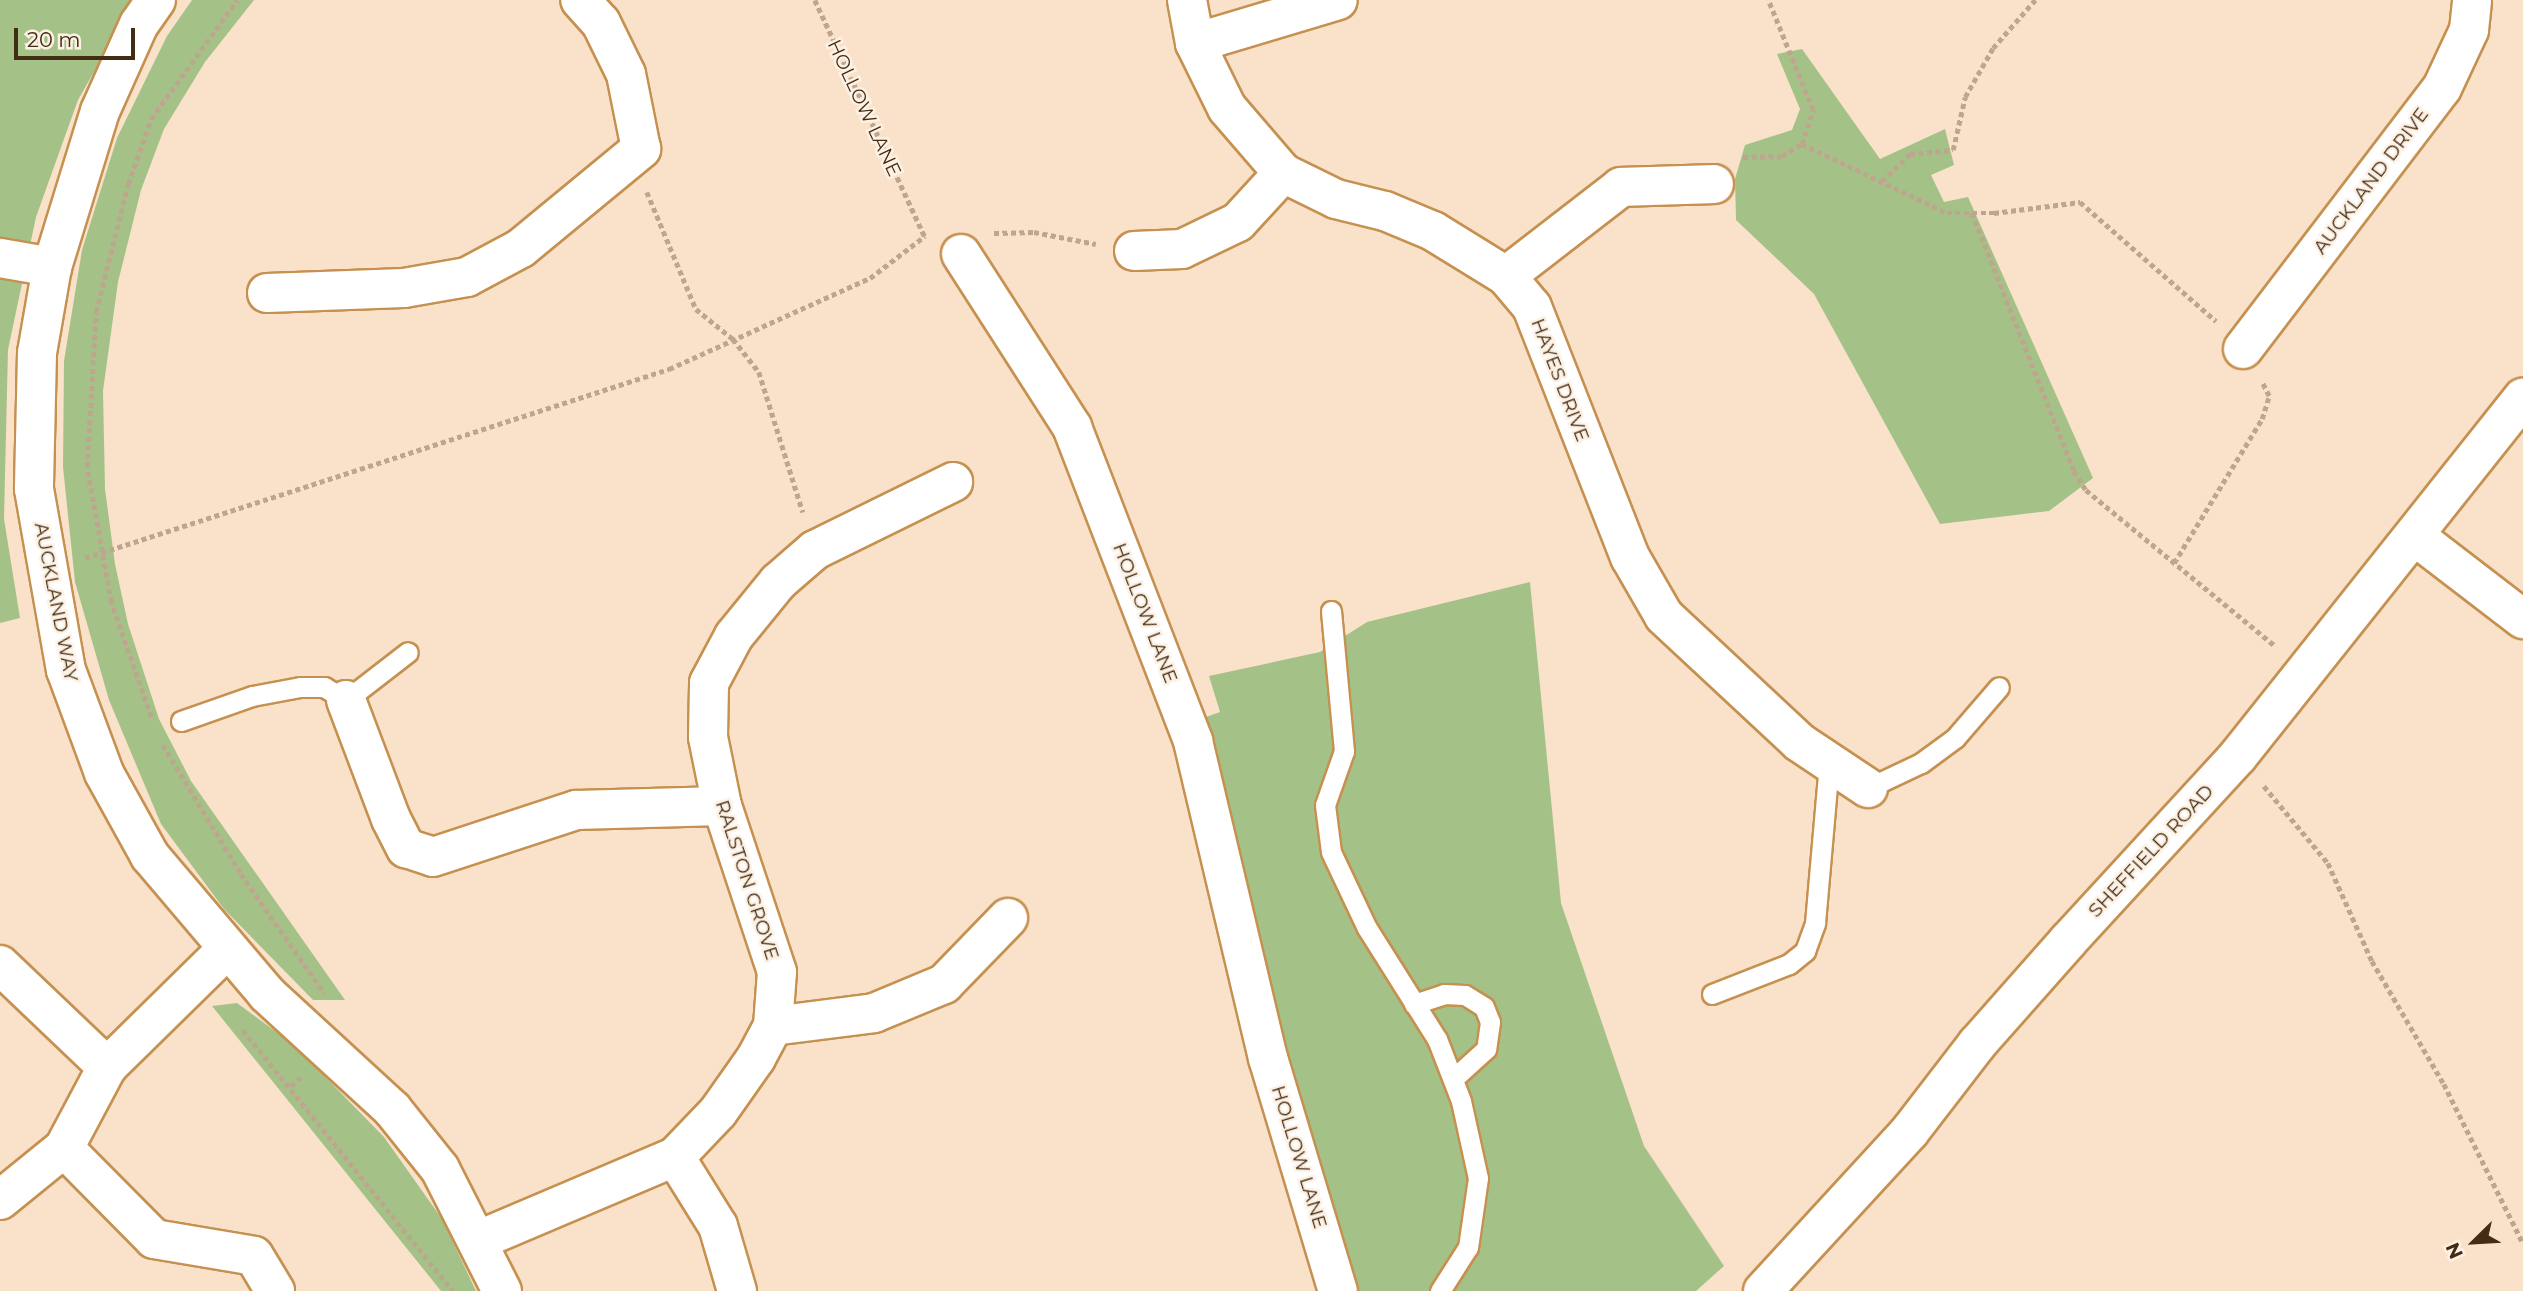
<!DOCTYPE html>
<html>
<head>
<meta charset="utf-8">
<style>
  body { margin:0 }
  #map { position:relative; width:2523px; height:1291px; overflow:hidden; background:#f9e2c9; font-family:Montserrat,sans-serif }
  div>[style] { position:absolute }
  [style*='--x'] { left:calc(var(--x)*1px); top:calc(var(--y)*1px); width:calc(var(--w)*1px); rotate:calc(var(--a)*1deg) }
  .green>* { inset:0; background:#a4c287 }
  .path>* { height:4.5px; margin-top:-2.25px; transform-origin:0; background:repeating-linear-gradient(90deg,#bda68d 0 5px,transparent 0 8.5px) }
  .roads { filter:drop-shadow(2px 0 #c69150) drop-shadow(-2px 0 #c69150) drop-shadow(0 2px #c69150) drop-shadow(0 -2px #c69150) }
  .service>* { height:19px; margin:-9.5px; padding:0 9.5px; transform-origin:9.5px; border-radius:9.5px; background:#fff }
  .minor>* { height:38px; margin:-19px; padding:0 19px; transform-origin:19px; border-radius:19px; background:#fff }
  .primary>* { height:38px; margin:-19px; padding:0 19px; transform-origin:19px; border-radius:19px; background:#fff }
  span { translate:-50% -50%; white-space:nowrap; text-align:center; line-height:1.15; -webkit-text-stroke:5px #fdf1e5; paint-order:stroke }
  .street-label { font-size:19px; color:#432d12 }
  .north { position:absolute; left:2439px; top:1207px; width:70px; height:70px; -webkit-text-stroke:5px #fdf1e5; paint-order:stroke; rotate:246deg; font-size:19px; font-weight:700; line-height:28px; text-align:center; color:#432d12 }
  .north::after { content:''; display:block; margin:auto; width:24px; height:32px; background:#432d12; clip-path:polygon(50% 0,100% 100%,50% 72%,0 100%) }
  .scale { position:absolute; left:14px; top:28px; width:121px; height:32px; box-sizing:border-box; border:4px solid #432d12; border-top:0; padding-left:9px; font-size:21px; line-height:24px; white-space:nowrap; color:#432d12; -webkit-text-stroke:5px #fdf1e5; paint-order:stroke }
</style>
</head>
<body>
<div id="map">
  <div class="green">
    <i style="clip-path:polygon(0 0,135px 0,78px 100px,36px 217px,8px 350px,4px 519px,20px 618px,0 623px)"></i>
    <i style="clip-path:polygon(192px 0,254px 0,205px 62px,164px 129px,141px 190px,118px 282px,103px 391px,105px 489px,115px 564px,128px 624px,159px 719px,191px 781px,345px 1000px,313px 1000px,224px 909px,161px 824px,109px 700px,75px 582px,63px 467px,64px 361px,82px 250px,117px 138px,167px 36px)"></i>
    <i style="clip-path:polygon(1802px 49px,1880px 159px,1945px 129px,1954px 165px,1931px 175px,1944px 202px,1968px 197px,2093px 478px,2049px 511px,1940px 524px,1814px 294px,1736px 220px,1735px 179px,1745px 145px,1792px 130px,1800px 109px,1777px 54px)"></i>
    <i style="clip-path:polygon(1530px 582px,1561px 903px,1644px 1146px,1724px 1266px,1696px 1291px,1353px 1291px,1259px 982px,1206px 717px,1220px 712px,1209px 676px,1320px 652px,1367px 622px)"></i>
    <i style="clip-path:polygon(237px 1003px,294px 1045px,384px 1137px,442px 1219px,476px 1291px,441px 1291px,212px 1006px)"></i>
  </div>
  <div class="path">
    <i style="--x:815;--y:0;--w:261;--a:65.1"></i>
    <i style="--x:1802;--y:144;--w:161;--a:25.4"></i>
    <i style="--x:1947;--y:213;--w:47;--a:0"></i>
    <i style="--x:1994;--y:213;--w:87;--a:-7.3"></i>
    <i style="--x:2080;--y:202;--w:181;--a:41.2"></i>
    <i style="--x:1743;--y:157;--w:39;--a:-1"></i>
    <i style="--x:1782;--y:156;--w:23;--a:-31"></i>
    <i style="--x:1802;--y:144;--w:36;--a:-72"></i>
    <i style="--x:1813;--y:110;--w:119;--a:-112.2"></i>
    <i style="--x:1882;--y:181;--w:39;--a:-44"></i>
    <i style="--x:1910;--y:154;--w:43;--a:-5.3"></i>
    <i style="--x:1953;--y:150;--w:54;--a:-77.2"></i>
    <i style="--x:1965;--y:97;--w:56;--a:-60.3"></i>
    <i style="--x:1993;--y:48;--w:64;--a:-48.8"></i>
    <i style="--x:647;--y:192;--w:127;--a:67.3"></i>
    <i style="--x:696;--y:309;--w:48;--a:39"></i>
    <i style="--x:733;--y:339;--w:42;--a:51.8"></i>
    <i style="--x:759;--y:372;--w:147;--a:72.6"></i>
    <i style="--x:1972;--y:213;--w:277;--a:68.4"></i>
    <i style="--x:2074;--y:471;--w:22;--a:58"></i>
    <i style="--x:2086;--y:490;--w:245;--a:39.5"></i>
    <i style="--x:994;--y:233;--w:40;--a:-1.4"></i>
    <i style="--x:1034;--y:232;--w:63;--a:11"></i>
    <i style="--x:85;--y:558;--w:614;--a:-17.93"></i>
    <i style="--x:669;--y:369;--w:221;--a:-24.4"></i>
    <i style="--x:870;--y:278;--w:69;--a:-37.4"></i>
    <i style="--x:2174;--y:563;--w:169;--a:-58.6"></i>
    <i style="--x:2262;--y:419;--w:24;--a:-73"></i>
    <i style="--x:2269;--y:396;--w:16;--a:-117"></i>
    <i style="--x:151;--y:717;--w:122;--a:-109.2"></i>
    <i style="--x:111;--y:602;--w:137;--a:-100.1"></i>
    <i style="--x:87;--y:467;--w:155;--a:-86.7"></i>
    <i style="--x:96;--y:312;--w:132;--a:-76"></i>
    <i style="--x:128;--y:184;--w:69;--a:-70.5"></i>
    <i style="--x:151;--y:119;--w:147;--a:-54.1"></i>
    <i style="--x:163;--y:745;--w:151;--a:58.8"></i>
    <i style="--x:241;--y:874;--w:146;--a:55"></i>
    <i style="--x:2264;--y:786;--w:100;--a:50.3"></i>
    <i style="--x:2328;--y:863;--w:107;--a:65.8"></i>
    <i style="--x:2372;--y:961;--w:143;--a:59.7"></i>
    <i style="--x:2444;--y:1084;--w:178;--a:63.6"></i>
    <i style="--x:243;--y:1030;--w:335;--a:51.2"></i>
    <i style="--x:291;--y:1086;--w:13;--a:-42"></i>
  </div>
  <div class="roads">
    <div class="service">
      <i style="--x:1331;--y:611;--w:141;--a:84.7"></i>
      <i style="--x:1344;--y:751;--w:57;--a:109.4"></i>
      <i style="--x:1325;--y:805;--w:47;--a:82.7"></i>
      <i style="--x:1331;--y:852;--w:84;--a:64.7"></i>
      <i style="--x:1367;--y:928;--w:131;--a:57.8"></i>
      <i style="--x:1437;--y:1039;--w:66;--a:68.8"></i>
      <i style="--x:1461;--y:1101;--w:79;--a:77.6"></i>
      <i style="--x:1478;--y:1178;--w:70;--a:98.2"></i>
      <i style="--x:1468;--y:1247;--w:52;--a:122.5"></i>
      <i style="--x:181;--y:721;--w:75;--a:-19.4"></i>
      <i style="--x:252;--y:696;--w:49;--a:-10.6"></i>
      <i style="--x:300;--y:687;--w:24;--a:0"></i>
      <i style="--x:324;--y:687;--w:26;--a:31"></i>
      <i style="--x:346;--y:700;--w:78;--a:-37.7"></i>
      <i style="--x:1868;--y:788;--w:59;--a:-25.3"></i>
      <i style="--x:1921;--y:763;--w:42;--a:-36.3"></i>
      <i style="--x:1955;--y:738;--w:67;--a:-49.2"></i>
      <i style="--x:1712;--y:994;--w:83;--a:-21.3"></i>
      <i style="--x:1789;--y:964;--w:21;--a:-39"></i>
      <i style="--x:1805;--y:951;--w:30;--a:-70"></i>
      <i style="--x:1815;--y:923;--w:161;--a:-85"></i>
      <i style="--x:1414;--y:1004;--w:32;--a:-18"></i>
      <i style="--x:1444;--y:994;--w:21;--a:3"></i>
      <i style="--x:1465;--y:995;--w:22;--a:32"></i>
      <i style="--x:1484;--y:1007;--w:16;--a:68"></i>
      <i style="--x:1490;--y:1022;--w:27;--a:98"></i>
      <i style="--x:1486;--y:1049;--w:45;--a:137.7"></i>
    </div>
    <div class="minor">
      <i style="--x:156;--y:0;--w:29;--a:125"></i>
      <i style="--x:139;--y:24;--w:95;--a:114.1"></i>
      <i style="--x:100;--y:111;--w:163;--a:107.1"></i>
      <i style="--x:52;--y:267;--w:87;--a:99.9"></i>
      <i style="--x:37;--y:353;--w:136;--a:91.3"></i>
      <i style="--x:34;--y:489;--w:184;--a:80"></i>
      <i style="--x:66;--y:670;--w:110;--a:69.7"></i>
      <i style="--x:104;--y:773;--w:95;--a:61"></i>
      <i style="--x:150;--y:856;--w:181;--a:49.7"></i>
      <i style="--x:267;--y:994;--w:170;--a:42.6"></i>
      <i style="--x:392;--y:1109;--w:77;--a:51.3"></i>
      <i style="--x:440;--y:1169;--w:137;--a:63.1"></i>
      <i style="--x:1187;--y:0;--w:44;--a:79.5"></i>
      <i style="--x:1195;--y:43;--w:72;--a:63.8"></i>
      <i style="--x:1227;--y:108;--w:86;--a:49.3"></i>
      <i style="--x:1283;--y:173;--w:59;--a:26.1"></i>
      <i style="--x:1336;--y:199;--w:50;--a:13.8"></i>
      <i style="--x:1385;--y:211;--w:52;--a:22.6"></i>
      <i style="--x:1433;--y:231;--w:86;--a:31.7"></i>
      <i style="--x:1506;--y:276;--w:40;--a:50"></i>
      <i style="--x:1532;--y:307;--w:269;--a:68.6"></i>
      <i style="--x:1630;--y:557;--w:68;--a:60"></i>
      <i style="--x:1664;--y:616;--w:185;--a:43"></i>
      <i style="--x:1799;--y:742;--w:83;--a:33.7"></i>
      <i style="--x:1195;--y:43;--w:149;--a:-16.7"></i>
      <i style="--x:1134;--y:251;--w:48;--a:-2.4"></i>
      <i style="--x:1182;--y:249;--w:62;--a:-25.7"></i>
      <i style="--x:1238;--y:222;--w:67;--a:-47.4"></i>
      <i style="--x:961;--y:254;--w:206;--a:57.3"></i>
      <i style="--x:1072;--y:427;--w:337;--a:68.9"></i>
      <i style="--x:1193;--y:741;--w:326;--a:76.7"></i>
      <i style="--x:1268;--y:1058;--w:243;--a:73.3"></i>
      <i style="--x:0;--y:258;--w:53;--a:9.8"></i>
      <i style="--x:1506;--y:276;--w:145;--a:-37.7"></i>
      <i style="--x:1621;--y:187;--w:93;--a:-1.8"></i>
      <i style="--x:267;--y:293;--w:137;--a:-2.1"></i>
      <i style="--x:404;--y:288;--w:64;--a:-9.9"></i>
      <i style="--x:467;--y:277;--w:61;--a:-28.2"></i>
      <i style="--x:521;--y:248;--w:156;--a:-39.5"></i>
      <i style="--x:641;--y:149;--w:76;--a:-101.3"></i>
      <i style="--x:626;--y:74;--w:57;--a:-116.1"></i>
      <i style="--x:601;--y:23;--w:31;--a:-132"></i>
      <i style="--x:2243;--y:349;--w:328;--a:-52.7"></i>
      <i style="--x:2442;--y:88;--w:64;--a:-65"></i>
      <i style="--x:2469;--y:30;--w:30;--a:-84"></i>
      <i style="--x:2416;--y:537;--w:135;--a:37.5"></i>
      <i style="--x:346;--y:700;--w:127;--a:69.3"></i>
      <i style="--x:391;--y:819;--w:33;--a:63"></i>
      <i style="--x:406;--y:848;--w:28;--a:18"></i>
      <i style="--x:433;--y:857;--w:151;--a:-18.2"></i>
      <i style="--x:576;--y:810;--w:146;--a:-1.6"></i>
      <i style="--x:0;--y:965;--w:148;--a:43.6"></i>
      <i style="--x:773;--y:1026;--w:102;--a:-7.3"></i>
      <i style="--x:874;--y:1013;--w:76;--a:-22.5"></i>
      <i style="--x:944;--y:984;--w:92;--a:-45.9"></i>
      <i style="--x:64;--y:1148;--w:128;--a:45.3"></i>
      <i style="--x:154;--y:1239;--w:101;--a:9.6"></i>
      <i style="--x:254;--y:1256;--w:41;--a:59"></i>
      <i style="--x:675;--y:1157;--w:81;--a:58.1"></i>
      <i style="--x:718;--y:1226;--w:68;--a:73.7"></i>
      <i style="--x:0;--y:1200;--w:82;--a:-39.1"></i>
      <i style="--x:64;--y:1148;--w:92;--a:-62"></i>
      <i style="--x:107;--y:1067;--w:167;--a:-44.5"></i>
      <i style="--x:479;--y:1240;--w:213;--a:-23"></i>
      <i style="--x:675;--y:1157;--w:62;--a:-46.3"></i>
      <i style="--x:718;--y:1112;--w:66;--a:-54.9"></i>
      <i style="--x:756;--y:1058;--w:36;--a:-62"></i>
      <i style="--x:773;--y:1026;--w:54;--a:-85.8"></i>
      <i style="--x:777;--y:972;--w:175;--a:-108.3"></i>
      <i style="--x:722;--y:806;--w:70;--a:-101.5"></i>
      <i style="--x:708;--y:737;--w:54;--a:-88.9"></i>
      <i style="--x:709;--y:683;--w:53;--a:-62"></i>
      <i style="--x:734;--y:636;--w:70;--a:-50.8"></i>
      <i style="--x:778;--y:582;--w:49;--a:-40.9"></i>
      <i style="--x:815;--y:550;--w:154;--a:-26.2"></i>
    </div>
    <div class="primary">
      <i style="--x:1763;--y:1291;--w:217;--a:-47.4"></i>
      <i style="--x:1910;--y:1131;--w:110;--a:-52.4"></i>
      <i style="--x:1977;--y:1044;--w:137;--a:-48.5"></i>
      <i style="--x:2068;--y:941;--w:251;--a:-47.4"></i>
      <i style="--x:2238;--y:756;--w:458;--a:-51.5"></i>
    </div>
  </div>
  <div class="street-label">
    <span style="left:864px;top:108px;rotate:65deg">HOLLOW LANE</span>
    <span style="left:2371px;top:181px;rotate:-53deg">AUCKLAND DRIVE</span>
    <span style="left:1560px;top:380px;rotate:69deg">HAYES DRIVE</span>
    <span style="left:56px;top:602px;rotate:79deg">AUCKLAND WAY</span>
    <span style="left:1145px;top:613px;rotate:69deg">HOLLOW LANE</span>
    <span style="left:2151px;top:851px;rotate:-47deg">SHEFFIELD ROAD</span>
    <span style="left:747px;top:880px;rotate:72deg">RALSTON GROVE</span>
    <span style="left:1299px;top:1157px;rotate:73deg">HOLLOW LANE</span>
  </div>
  <div class="north">N</div>
  <div class="scale">20 m</div>
</div>
</body>
</html>
